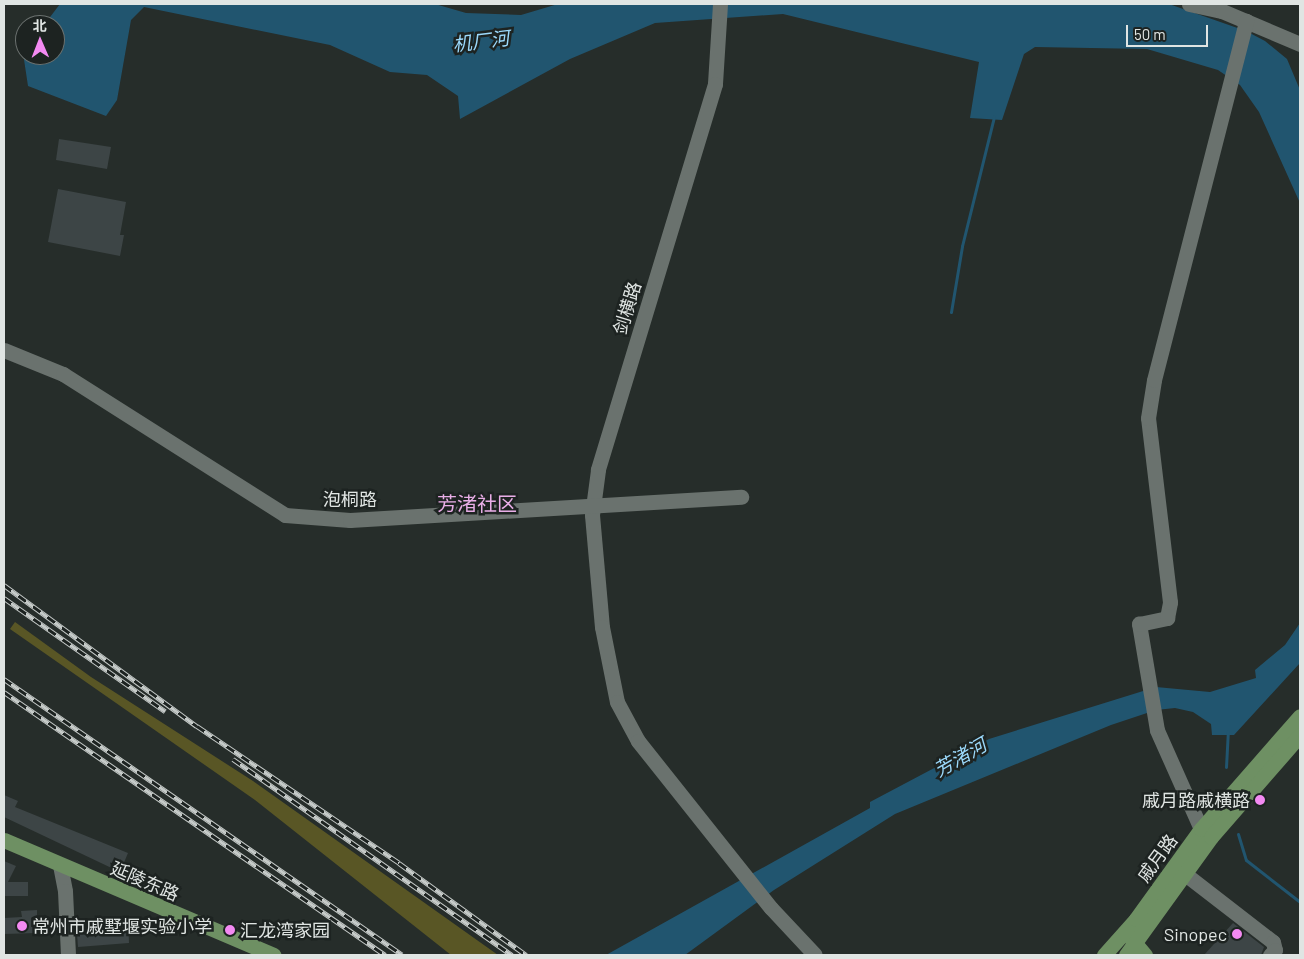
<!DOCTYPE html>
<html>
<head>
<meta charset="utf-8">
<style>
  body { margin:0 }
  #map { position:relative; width:1304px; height:959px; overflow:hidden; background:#262d2a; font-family:Barlow,"Noto Sans SC",sans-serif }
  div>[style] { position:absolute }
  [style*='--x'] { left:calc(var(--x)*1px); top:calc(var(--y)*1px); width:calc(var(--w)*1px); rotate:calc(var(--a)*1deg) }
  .forest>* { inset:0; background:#595625 }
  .water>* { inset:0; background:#21556f }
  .stream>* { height:3px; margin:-1.5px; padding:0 1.5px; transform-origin:1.5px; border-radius:1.5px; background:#21556f }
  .building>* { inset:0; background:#3d4546 }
  .minor>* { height:15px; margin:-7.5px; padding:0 7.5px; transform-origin:7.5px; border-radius:7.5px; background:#6a726e }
  .major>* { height:15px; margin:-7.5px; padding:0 7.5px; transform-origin:7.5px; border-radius:7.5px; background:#6e9063 }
  .rail>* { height:5px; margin-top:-2.5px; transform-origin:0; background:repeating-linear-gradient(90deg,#1d2321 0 9px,#c6cbc9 0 18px); box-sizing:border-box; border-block:1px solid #c6cbc9 }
  .dots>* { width:14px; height:14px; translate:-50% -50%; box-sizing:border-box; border:2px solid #1d2321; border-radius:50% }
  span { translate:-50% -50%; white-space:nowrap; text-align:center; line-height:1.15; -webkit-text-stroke:5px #1d2321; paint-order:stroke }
  .street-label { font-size:18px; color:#e0e5e3 }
  .poi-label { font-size:18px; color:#e0e5e3 }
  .right { translate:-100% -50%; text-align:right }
  .left { translate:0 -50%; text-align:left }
  .water-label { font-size:19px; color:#9bd9fb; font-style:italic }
  .quarter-label { font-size:20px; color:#e9aee7 }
  .frame { position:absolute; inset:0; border:5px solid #e0e5e3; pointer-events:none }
  .north { position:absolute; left:15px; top:15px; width:50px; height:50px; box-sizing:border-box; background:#1d2321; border:1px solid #6b716f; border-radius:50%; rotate:359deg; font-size:14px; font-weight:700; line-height:20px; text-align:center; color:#e0e5e3 }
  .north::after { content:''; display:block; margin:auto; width:18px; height:22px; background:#f38af2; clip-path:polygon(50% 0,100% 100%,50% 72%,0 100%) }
  .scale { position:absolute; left:1126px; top:25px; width:82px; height:22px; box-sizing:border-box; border:2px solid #e0e5e3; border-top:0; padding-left:6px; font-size:15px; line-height:18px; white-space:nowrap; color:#e0e5e3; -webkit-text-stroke:4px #1d2321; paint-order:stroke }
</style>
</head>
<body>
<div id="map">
  <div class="forest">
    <i style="clip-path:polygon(15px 622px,91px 677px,253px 781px,498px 955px,451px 955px,255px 800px,10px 629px)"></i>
  </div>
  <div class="water">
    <i style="clip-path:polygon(60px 4px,435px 4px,466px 13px,521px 15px,558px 4px,1169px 4px,1246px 31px,1265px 41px,1287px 59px,1300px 90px,1300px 203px,1259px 112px,1240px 85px,1218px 70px,1147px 49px,1035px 47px,1024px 54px,1002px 120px,970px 118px,979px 62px,783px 14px,655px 23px,570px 59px,460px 119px,458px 96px,427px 75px,390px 72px,330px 45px,144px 7px,131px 20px,117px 100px,106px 116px,28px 86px,23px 53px,25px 51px,25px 55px,55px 55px,55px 25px,44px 25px)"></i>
    <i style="clip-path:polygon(1300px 623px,1300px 663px,1234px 735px,1212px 735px,1211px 724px,1193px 712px,1175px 708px,1156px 710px,1111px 725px,895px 814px,774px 890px,685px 955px,606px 955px,870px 808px,870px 802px,989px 739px,1156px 687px,1210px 692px,1256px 678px,1255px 670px,1285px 645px)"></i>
  </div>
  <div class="stream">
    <i style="--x:951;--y:312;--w:67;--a:-80.5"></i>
    <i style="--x:962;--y:246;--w:133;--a:-76.1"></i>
    <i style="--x:1226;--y:767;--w:36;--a:-87"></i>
    <i style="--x:1238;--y:834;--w:27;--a:73"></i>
    <i style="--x:1246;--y:860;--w:68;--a:37.9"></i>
  </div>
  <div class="building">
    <i style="clip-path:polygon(59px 139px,111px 147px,107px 169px,56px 160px)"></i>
    <i style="clip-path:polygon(58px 189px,126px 202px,120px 235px,124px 235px,120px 256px,48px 242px)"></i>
    <i style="clip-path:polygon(4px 795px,18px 801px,15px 807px,128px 853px,120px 872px,4px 817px)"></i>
    <i style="clip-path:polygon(4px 861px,16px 866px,8px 882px,28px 882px,28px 896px,4px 896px)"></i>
    <i style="clip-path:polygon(37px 910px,37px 933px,4px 934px,4px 918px,22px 917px,21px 911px)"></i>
    <i style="clip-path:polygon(128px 917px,129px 943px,78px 947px,76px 920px)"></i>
    <i style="clip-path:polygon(1233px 923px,1264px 947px,1261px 955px,1204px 955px)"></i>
  </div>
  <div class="minor">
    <i style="--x:720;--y:4;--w:80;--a:93.6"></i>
    <i style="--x:715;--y:84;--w:403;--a:106.9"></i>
    <i style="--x:598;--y:470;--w:45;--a:97.6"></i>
    <i style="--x:592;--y:515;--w:112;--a:84.9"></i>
    <i style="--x:602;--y:627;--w:76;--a:78.7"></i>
    <i style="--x:617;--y:702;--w:44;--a:61.7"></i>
    <i style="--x:638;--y:741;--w:213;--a:51.5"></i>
    <i style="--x:771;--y:908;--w:64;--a:46.9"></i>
    <i style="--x:1189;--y:4;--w:34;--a:12"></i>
    <i style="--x:1222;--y:11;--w:85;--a:22.9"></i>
    <i style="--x:4;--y:350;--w:64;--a:22.1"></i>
    <i style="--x:63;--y:374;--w:263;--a:32.4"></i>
    <i style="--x:285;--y:515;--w:65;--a:4.4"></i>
    <i style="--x:350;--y:520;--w:392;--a:-3.4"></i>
    <i style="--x:1201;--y:829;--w:108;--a:-114"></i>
    <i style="--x:1157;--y:730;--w:108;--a:-99.6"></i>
    <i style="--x:1139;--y:624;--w:29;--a:-12"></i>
    <i style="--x:1167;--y:618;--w:16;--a:-79"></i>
    <i style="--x:1170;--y:602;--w:185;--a:-96.8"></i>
    <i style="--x:1148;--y:418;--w:38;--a:-81"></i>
    <i style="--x:1154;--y:380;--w:371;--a:-75.6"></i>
    <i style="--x:60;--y:865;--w:26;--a:79"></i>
    <i style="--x:65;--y:891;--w:64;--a:87.3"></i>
    <i style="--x:1185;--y:874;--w:111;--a:37.7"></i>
    <i style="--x:1273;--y:942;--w:8;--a:76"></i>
    <i style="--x:1275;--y:950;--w:7;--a:135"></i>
  </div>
  <div class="major">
    <i style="--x:4;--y:840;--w:293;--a:23.1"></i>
    <i style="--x:1129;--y:936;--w:25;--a:50"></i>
    <i style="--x:1104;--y:955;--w:48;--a:-48.4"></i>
    <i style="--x:1136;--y:919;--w:111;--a:-54.2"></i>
    <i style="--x:1201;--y:829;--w:150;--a:-48.8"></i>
    <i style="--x:1126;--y:955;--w:145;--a:-54.2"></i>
    <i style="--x:1211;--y:837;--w:135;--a:-48.9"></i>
  </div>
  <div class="rail">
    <i style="--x:4;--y:585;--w:239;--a:36.2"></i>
    <i style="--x:197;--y:726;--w:244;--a:34.1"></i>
    <i style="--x:399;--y:863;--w:157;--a:35.9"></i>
    <i style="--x:4;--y:598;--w:197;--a:35.1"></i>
    <i style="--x:4;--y:679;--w:484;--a:34.7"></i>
    <i style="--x:4;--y:692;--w:463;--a:34.6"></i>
    <i style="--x:233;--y:759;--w:341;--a:35.1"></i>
  </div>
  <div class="dots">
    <i style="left:1260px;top:800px;background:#f38af2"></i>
    <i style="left:22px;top:926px;background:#f38af2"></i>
    <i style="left:230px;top:930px;background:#f38af2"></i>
    <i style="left:1237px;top:934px;background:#f38af2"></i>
  </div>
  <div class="street-label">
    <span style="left:627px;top:308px;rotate:-73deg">剑横路</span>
    <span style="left:350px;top:499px">泡桐路</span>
    <span style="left:1157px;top:858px;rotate:-54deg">戚月路</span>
    <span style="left:145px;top:881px;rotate:23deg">延陵东路</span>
  </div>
  <div class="poi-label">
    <span class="right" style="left:1250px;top:800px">戚月路戚横路</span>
    <span class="left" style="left:32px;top:926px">常州市戚墅堰实验小学</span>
    <span class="left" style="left:240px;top:930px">汇龙湾家园</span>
    <span class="right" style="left:1227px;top:934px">Sinopec</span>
  </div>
  <div class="water-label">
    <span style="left:481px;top:41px;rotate:-7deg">机厂河</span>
    <span style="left:960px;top:757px;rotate:-30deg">芳渚河</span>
  </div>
  <div class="quarter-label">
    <span style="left:477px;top:503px">芳渚社区</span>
  </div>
  <div class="frame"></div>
  <div class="north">北</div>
  <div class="scale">50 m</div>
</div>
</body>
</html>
